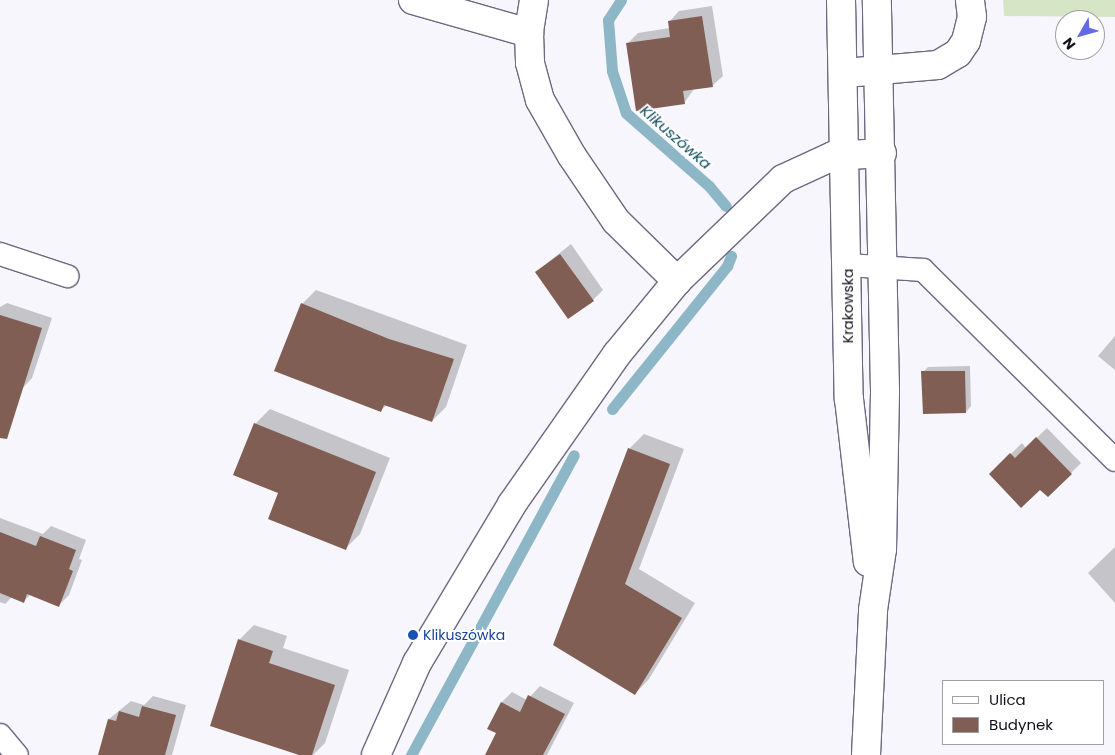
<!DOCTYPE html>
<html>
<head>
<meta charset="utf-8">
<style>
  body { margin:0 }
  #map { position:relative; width:1115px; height:755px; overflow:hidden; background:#f7f6fc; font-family:Poppins,sans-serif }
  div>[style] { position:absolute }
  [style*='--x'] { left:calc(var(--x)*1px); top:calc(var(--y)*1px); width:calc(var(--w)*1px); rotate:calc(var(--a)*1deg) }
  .green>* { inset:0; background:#d7e5c7 }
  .shadow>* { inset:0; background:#0003 }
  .stream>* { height:11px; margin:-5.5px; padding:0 5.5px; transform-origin:5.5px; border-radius:5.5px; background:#8db7c6 }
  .building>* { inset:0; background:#815e53 }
  .roads { filter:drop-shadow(1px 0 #6e6881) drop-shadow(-1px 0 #6e6881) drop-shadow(0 1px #6e6881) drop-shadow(0 -1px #6e6881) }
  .lane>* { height:22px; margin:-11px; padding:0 11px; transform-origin:11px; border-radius:11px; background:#fff }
  .street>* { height:28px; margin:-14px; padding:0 14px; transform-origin:14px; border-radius:14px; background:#fff }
  .secondary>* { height:28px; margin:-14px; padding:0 14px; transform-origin:14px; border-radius:14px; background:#fff }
  .dots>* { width:14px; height:14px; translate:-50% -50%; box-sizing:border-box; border:2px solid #fff; border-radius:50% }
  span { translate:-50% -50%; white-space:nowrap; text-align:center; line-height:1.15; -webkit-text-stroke:4px #fff; paint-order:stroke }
  .street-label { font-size:14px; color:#120f19 }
  .transit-label { font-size:14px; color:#164399 }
  .left { translate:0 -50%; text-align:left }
  .water-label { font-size:15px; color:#0f4b5b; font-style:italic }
  .legend { position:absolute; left:942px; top:680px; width:162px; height:65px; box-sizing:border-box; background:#fff; border:1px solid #a09fa3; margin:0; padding:6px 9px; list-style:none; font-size:15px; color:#120f19 }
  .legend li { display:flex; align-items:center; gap:10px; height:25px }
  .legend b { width:25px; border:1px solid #a09fa3 }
  .north { position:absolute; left:1055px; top:10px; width:50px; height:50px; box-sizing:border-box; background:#fff; border:1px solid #a09fa3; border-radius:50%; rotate:232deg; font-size:14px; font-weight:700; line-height:20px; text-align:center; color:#120f19 }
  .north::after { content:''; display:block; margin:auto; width:18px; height:22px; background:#636be4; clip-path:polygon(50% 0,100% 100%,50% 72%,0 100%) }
</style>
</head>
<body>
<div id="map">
  <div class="green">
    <i style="clip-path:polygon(1003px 0,1115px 0,1115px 17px,1004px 16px)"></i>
  </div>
  <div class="shadow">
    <i style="clip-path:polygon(712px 6px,723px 76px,712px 86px,694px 89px,684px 103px,627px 44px,638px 33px,670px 28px,669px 22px,679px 11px)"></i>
    <i style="clip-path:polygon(571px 244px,603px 290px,593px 300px,536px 272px)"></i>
    <i style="clip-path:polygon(316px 290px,467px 345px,446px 407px,432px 421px,387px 405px,381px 410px,302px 304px)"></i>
    <i style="clip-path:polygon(7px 303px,52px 318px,32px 378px,22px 389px,0 381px,0 307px)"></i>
    <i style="clip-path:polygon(1115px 336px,1115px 370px,1098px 356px)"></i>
    <i style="clip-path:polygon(970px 366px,971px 406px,966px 412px,923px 372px,928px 367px)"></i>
    <i style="clip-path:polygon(270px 409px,390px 458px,360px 534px,345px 549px,279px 493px,255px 424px)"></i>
    <i style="clip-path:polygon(1047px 428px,1081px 463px,1048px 496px,1040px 488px,990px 474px,1022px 443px,1026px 448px)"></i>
    <i style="clip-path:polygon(644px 434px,684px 449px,639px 569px,695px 603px,649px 679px,635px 694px,555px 644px,629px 449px)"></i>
    <i style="clip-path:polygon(0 518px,43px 534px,51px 526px,86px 540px,79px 559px,82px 560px,69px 595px,59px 605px,31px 594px,24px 601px,12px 597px,5px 604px,0 602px)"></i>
    <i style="clip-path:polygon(1115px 547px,1115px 603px,1088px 573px)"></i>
    <i style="clip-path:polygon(254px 625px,287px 636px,283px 648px,349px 670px,325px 743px,313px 755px,303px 755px,239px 640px)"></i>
    <i style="clip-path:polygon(540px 686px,574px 703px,547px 755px,501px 755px,498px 733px,502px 702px,512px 692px,527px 700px)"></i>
    <i style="clip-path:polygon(153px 696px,186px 705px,172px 755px,104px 755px,109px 719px,131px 701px,144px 705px)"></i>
  </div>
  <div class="stream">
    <i style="--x:621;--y:0;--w:24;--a:123"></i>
    <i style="--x:608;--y:20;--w:51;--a:85.5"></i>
    <i style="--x:612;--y:71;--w:44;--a:71.6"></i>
    <i style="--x:626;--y:113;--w:111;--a:41.3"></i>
    <i style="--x:709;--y:186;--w:26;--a:50"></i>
    <i style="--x:612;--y:409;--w:184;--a:-51.2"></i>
    <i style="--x:727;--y:266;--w:11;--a:-68"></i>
    <i style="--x:411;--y:755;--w:341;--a:-61.5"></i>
  </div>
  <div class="building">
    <i style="clip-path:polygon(702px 16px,713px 87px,683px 91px,685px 104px,636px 111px,626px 43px,670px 37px,668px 21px)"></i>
    <i style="clip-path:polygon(560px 254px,594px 301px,568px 319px,535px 272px)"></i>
    <i style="clip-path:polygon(301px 303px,389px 339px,454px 359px,432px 422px,384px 405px,381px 412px,274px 371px)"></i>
    <i style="clip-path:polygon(0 315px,42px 328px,7px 439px,0 438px)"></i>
    <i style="clip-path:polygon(921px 371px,965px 371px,966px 413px,923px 414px)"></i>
    <i style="clip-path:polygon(254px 423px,376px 472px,346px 550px,268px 519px,278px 493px,233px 475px)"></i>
    <i style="clip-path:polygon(1036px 437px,1072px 474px,1048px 497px,1040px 490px,1021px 508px,989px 474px,1010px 453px,1015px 458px)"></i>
    <i style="clip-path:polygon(628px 448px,670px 464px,625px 584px,682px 618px,635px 695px,553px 645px)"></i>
    <i style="clip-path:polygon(0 532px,36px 546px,40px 536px,76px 550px,69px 569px,73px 571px,59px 607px,27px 594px,24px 603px,0 593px)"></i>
    <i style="clip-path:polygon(238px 639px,273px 651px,269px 663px,335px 685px,312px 755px,299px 755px,210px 726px)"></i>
    <i style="clip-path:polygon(528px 695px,565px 714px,543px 755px,485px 755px,496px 733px,487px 729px,501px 702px,520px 712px)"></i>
    <i style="clip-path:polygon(142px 706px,176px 715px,165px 755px,98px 755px,108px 719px,116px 721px,119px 711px,139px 717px)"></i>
  </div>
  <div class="roads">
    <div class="lane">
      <i style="--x:0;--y:254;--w:71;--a:18.2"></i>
      <i style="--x:848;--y:265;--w:75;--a:3.8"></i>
      <i style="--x:923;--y:270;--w:270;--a:44.7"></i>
      <i style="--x:0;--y:735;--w:26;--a:50"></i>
    </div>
    <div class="street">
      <i style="--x:413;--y:0;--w:121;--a:15.9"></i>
      <i style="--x:534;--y:0;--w:33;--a:99"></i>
      <i style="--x:529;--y:33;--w:30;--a:88"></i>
      <i style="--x:530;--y:63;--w:38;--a:75"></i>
      <i style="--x:540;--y:100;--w:64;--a:60.3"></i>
      <i style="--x:572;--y:156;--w:78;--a:55.9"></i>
      <i style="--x:616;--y:221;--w:86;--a:44.5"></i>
      <i style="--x:845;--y:73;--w:93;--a:-4.9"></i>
      <i style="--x:938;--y:65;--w:23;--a:-31"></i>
      <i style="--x:958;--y:53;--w:14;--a:-56"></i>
      <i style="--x:966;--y:41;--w:25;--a:-76"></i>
      <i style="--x:972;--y:17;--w:17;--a:-97"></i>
      <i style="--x:376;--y:755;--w:101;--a:-66"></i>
      <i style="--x:417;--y:663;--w:185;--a:-59.1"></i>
      <i style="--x:512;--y:504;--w:183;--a:-55"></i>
      <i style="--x:617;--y:354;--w:94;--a:-50.6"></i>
      <i style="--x:677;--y:281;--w:147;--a:-43.9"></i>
      <i style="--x:783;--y:179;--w:55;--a:-24.7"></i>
      <i style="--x:833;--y:156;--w:49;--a:-3.5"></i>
    </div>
    <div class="secondary">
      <i style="--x:841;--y:0;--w:399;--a:88.9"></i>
      <i style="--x:849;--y:399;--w:164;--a:83.4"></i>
      <i style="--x:866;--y:755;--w:145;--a:-87.2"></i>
      <i style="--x:873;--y:610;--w:62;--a:-81.6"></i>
      <i style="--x:882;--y:549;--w:158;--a:-88.9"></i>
      <i style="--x:885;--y:391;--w:391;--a:-91.2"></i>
    </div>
  </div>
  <div class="dots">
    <i style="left:413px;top:635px;background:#1a4fb4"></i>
  </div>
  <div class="street-label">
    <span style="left:848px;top:306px;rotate:-90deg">Krakowska</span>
  </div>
  <div class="transit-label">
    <span class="left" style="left:423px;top:635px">Klikuszówka</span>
  </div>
  <div class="water-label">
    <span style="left:676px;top:137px;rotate:41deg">Klikuszówka</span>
  </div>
  <ul class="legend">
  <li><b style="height:6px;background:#fff"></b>Ulica</li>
  <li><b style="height:14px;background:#815e53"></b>Budynek</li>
  </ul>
  <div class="north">N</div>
</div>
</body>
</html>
